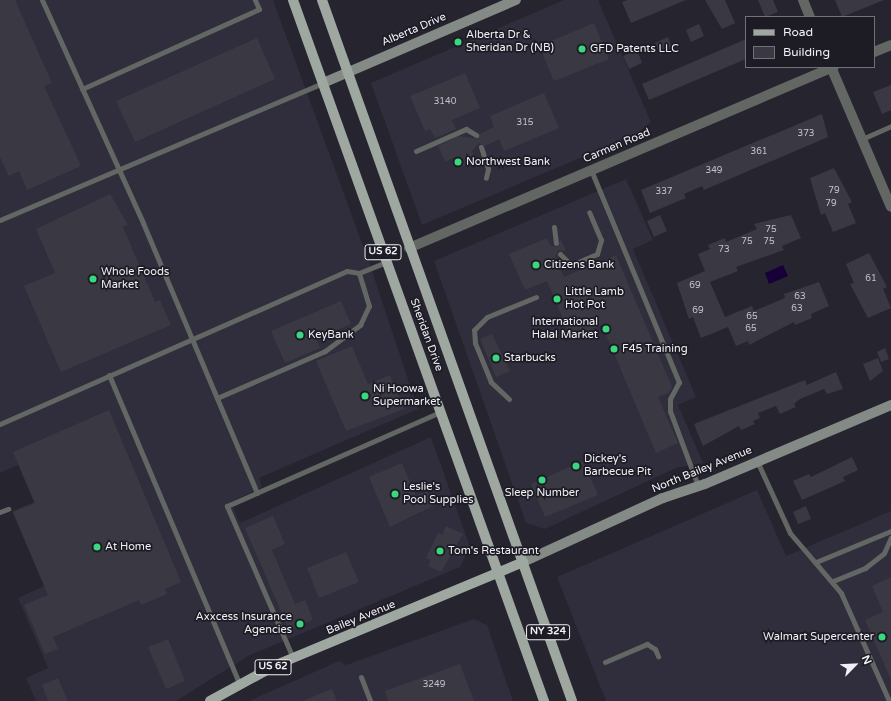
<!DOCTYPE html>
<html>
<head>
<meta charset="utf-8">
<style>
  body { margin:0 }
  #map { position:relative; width:891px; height:701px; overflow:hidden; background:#26242e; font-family:"Varela Round",sans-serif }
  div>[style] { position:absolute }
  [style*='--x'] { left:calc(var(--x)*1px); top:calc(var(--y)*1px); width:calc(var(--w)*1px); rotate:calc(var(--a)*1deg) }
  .built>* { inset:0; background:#302d3c }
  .water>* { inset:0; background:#170039 }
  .building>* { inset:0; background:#3a3943 }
  .lane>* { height:5px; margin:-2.5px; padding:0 2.5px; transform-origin:2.5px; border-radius:2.5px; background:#626763 }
  .street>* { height:10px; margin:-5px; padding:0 5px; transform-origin:5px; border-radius:5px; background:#626763 }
  .secondary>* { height:10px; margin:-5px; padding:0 5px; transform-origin:5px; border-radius:5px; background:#848b86 }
  .primary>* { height:10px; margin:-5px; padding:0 5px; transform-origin:5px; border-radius:5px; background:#9ea8a0 }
  .dots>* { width:11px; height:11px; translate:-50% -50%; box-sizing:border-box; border:2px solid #1d1b24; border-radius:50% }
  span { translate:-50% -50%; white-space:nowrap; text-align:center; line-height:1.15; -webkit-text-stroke:3.5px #1d1b24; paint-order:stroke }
  .number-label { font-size:9px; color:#c3c2c9 }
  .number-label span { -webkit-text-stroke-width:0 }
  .shield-label span { padding:1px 3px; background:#1d1b24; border:1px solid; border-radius:3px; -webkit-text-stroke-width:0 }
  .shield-label { font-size:10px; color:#f1f0f6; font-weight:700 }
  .street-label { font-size:11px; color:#f1f0f6 }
  .poi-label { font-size:11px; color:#f1f0f6 }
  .left { translate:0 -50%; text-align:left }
  .right { translate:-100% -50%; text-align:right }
  .legend { position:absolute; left:745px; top:16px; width:130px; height:52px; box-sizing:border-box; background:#1d1b24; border:1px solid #727078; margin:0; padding:5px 7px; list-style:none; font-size:12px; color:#f1f0f6 }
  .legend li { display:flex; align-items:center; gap:8px; height:20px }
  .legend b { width:20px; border:1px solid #727078 }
  .north { position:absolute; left:835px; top:645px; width:40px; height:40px; -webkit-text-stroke:3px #1d1b24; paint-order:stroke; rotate:66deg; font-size:11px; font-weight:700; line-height:16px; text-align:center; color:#f1f0f6 }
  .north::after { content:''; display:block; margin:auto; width:14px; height:18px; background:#f1f0f6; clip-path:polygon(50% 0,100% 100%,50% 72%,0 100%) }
</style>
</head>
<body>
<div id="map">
  <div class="built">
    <i style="clip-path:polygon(0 0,273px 0,370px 265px,418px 409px,259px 478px,262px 487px,231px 502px,240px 523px,431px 437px,470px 547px,460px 567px,248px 656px,176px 701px,36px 701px,26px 678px,48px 668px,18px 598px,44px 586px,12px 511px,34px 502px,18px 465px,0 473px)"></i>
    <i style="clip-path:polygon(564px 0,598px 0,651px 122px,637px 134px,422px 225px,371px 83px)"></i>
    <i style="clip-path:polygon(626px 179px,653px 240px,633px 249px,696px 397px,678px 405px,703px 463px,676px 468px,545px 529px,526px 523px,434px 261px)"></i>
    <i style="clip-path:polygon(757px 490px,786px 556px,891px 511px,891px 701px,606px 701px,557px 577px)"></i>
    <i style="clip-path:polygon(474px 619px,487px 625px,513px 701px,249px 701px,339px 661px,346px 665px)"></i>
  </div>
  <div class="water">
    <i style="clip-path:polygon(783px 265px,788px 276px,769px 284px,765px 273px)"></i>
  </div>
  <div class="building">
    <i style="clip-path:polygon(0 0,15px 0,52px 83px,44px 86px,81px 166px,27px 190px,19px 171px,9px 176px,0 157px)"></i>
    <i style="clip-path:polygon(627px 0,686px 0,631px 23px,622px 2px)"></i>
    <i style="clip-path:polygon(705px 0,725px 0,735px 23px,722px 29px)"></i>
    <i style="clip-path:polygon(758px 0,773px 0,778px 12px,765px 17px)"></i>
    <i style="clip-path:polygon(835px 0,884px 0,842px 17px)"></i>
    <i style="clip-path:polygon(594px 23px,609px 59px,554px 81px,539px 46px)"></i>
    <i style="clip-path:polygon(699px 24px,704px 36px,691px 42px,686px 30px)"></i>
    <i style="clip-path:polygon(668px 37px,673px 50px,660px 55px,655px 43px)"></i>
    <i style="clip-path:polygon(257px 38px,275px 79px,135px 142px,116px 101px)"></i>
    <i style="clip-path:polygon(746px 39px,746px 59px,649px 100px,642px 84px)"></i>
    <i style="clip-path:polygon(637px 50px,642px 63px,629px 69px,623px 56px)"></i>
    <i style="clip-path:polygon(465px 73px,480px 108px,452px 120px,456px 129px,435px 138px,430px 129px,425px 131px,410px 96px)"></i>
    <i style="clip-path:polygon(891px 85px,891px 110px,882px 114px,873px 92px)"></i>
    <i style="clip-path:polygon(544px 93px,559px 128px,504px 151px,499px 139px,485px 146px,479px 143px,472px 151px,476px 161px,459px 168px,455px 157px,445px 162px,438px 146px,459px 136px,478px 139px,480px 134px,494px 127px,490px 116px)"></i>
    <i style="clip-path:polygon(822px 114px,828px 137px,704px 190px,702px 186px,684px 194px,686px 198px,650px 213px,641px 190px)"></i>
    <i style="clip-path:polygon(834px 168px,852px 202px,848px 204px,856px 223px,833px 232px,825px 213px,821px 215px,810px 178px)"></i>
    <i style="clip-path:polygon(110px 194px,128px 225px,123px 227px,155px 302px,160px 300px,171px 325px,61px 372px,24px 286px,55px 273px,36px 229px)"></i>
    <i style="clip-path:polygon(660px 215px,667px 231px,654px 237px,647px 221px)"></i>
    <i style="clip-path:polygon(791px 215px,801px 238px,782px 246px,784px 250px,736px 267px,738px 271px,710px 282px,725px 317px,752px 306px,754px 311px,785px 298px,784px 294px,819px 282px,829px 306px,811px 314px,812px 318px,795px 325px,794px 322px,749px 345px,748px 341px,736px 346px,728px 327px,701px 338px,693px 317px,689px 319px,677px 283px,705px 271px,698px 254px,710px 249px,708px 245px,725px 238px,726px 242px,757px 229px,754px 224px)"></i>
    <i style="clip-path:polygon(547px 238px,550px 245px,556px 247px,561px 240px,566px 251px,559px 250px,555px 256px,564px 277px,616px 255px,672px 387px,669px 393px,658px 397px,678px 443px,656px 453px,602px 325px,571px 338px,547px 281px,525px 290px,509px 254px)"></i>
    <i style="clip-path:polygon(869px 253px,887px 287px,883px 289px,891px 308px,868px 318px,850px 284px,854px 283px,846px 264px)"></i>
    <i style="clip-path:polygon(341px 301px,351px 324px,316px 339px,320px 348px,285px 363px,271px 331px)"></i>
    <i style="clip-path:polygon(492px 334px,510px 371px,496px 377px,480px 339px)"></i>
    <i style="clip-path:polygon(352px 346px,368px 384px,390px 375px,404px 409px,346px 431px,316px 361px)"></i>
    <i style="clip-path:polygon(885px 348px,889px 359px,881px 362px,877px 352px)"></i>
    <i style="clip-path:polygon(878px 358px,883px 371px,870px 381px,863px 364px)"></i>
    <i style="clip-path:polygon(836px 372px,843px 389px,827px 394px,824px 389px,800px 399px,794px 404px,796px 407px,780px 414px,776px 406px,758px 413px,760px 418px,753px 421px,755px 424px,741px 430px,739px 426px,703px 446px,694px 424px,805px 380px,807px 385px)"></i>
    <i style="clip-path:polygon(109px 410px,181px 582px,165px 589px,167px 594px,141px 605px,139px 600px,53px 637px,58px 649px,45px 654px,24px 605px,48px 595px,13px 512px,35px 503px,13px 452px)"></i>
    <i style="clip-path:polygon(852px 457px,858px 470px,843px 477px,845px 481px,802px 500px,793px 481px,809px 474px,811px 477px)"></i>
    <i style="clip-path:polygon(583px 461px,598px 495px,545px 517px,531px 484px)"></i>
    <i style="clip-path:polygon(402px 463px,416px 496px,427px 491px,433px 506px,390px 527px,369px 477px)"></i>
    <i style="clip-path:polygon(806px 506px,811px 519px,798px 524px,793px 512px)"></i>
    <i style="clip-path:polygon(273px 516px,285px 544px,272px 550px,295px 604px,305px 600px,313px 620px,289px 630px,245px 528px)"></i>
    <i style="clip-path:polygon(446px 526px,463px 534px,441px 572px,428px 566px,431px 560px,426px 558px,438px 533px,442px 535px)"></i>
    <i style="clip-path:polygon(346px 552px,359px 582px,319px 598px,307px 568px)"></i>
    <i style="clip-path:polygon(891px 577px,891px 680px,865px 620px,883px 612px,872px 586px)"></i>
    <i style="clip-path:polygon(168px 639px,185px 681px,166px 689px,148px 647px)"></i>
    <i style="clip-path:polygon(460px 664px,474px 701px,388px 701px,385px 691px)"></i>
    <i style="clip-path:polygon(58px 678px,68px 701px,48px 701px,42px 685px)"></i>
    <i style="clip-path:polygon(332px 689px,337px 701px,302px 701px)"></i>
  </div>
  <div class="lane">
    <i style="--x:42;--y:0;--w:245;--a:65.6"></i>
    <i style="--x:143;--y:223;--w:293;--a:67.1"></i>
    <i style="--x:82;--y:89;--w:194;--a:-24.3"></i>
    <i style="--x:259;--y:9;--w:10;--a:-114"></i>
    <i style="--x:862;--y:139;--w:32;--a:-24"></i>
    <i style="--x:481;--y:147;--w:23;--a:72"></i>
    <i style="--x:488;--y:169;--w:9;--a:103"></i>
    <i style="--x:416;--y:151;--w:55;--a:-23.7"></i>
    <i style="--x:466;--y:129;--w:12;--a:31"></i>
    <i style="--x:591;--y:170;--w:230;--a:67.5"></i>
    <i style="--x:679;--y:382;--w:19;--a:118"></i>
    <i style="--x:670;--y:399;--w:12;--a:90"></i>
    <i style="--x:670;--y:411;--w:80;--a:69.5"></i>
    <i style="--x:0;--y:220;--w:351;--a:-23"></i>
    <i style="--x:554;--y:227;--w:16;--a:83"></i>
    <i style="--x:560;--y:254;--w:16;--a:45"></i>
    <i style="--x:571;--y:265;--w:28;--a:-23"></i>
    <i style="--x:597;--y:254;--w:15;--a:-74"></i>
    <i style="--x:601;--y:240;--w:30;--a:-113"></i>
    <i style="--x:109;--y:375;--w:334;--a:67.1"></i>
    <i style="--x:217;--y:398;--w:118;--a:-23.5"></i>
    <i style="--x:325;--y:351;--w:44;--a:-36.6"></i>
    <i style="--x:360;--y:325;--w:21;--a:-65"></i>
    <i style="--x:369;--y:306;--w:34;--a:-107"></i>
    <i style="--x:509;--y:399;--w:25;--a:-137"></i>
    <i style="--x:491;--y:382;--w:42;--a:-112.3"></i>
    <i style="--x:475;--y:343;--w:13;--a:-94"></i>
    <i style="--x:474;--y:330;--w:18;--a:-45"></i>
    <i style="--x:487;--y:317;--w:53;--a:-22.2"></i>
    <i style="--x:0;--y:424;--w:379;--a:-23.8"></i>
    <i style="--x:347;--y:271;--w:12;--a:9"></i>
    <i style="--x:359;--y:273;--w:29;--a:-22"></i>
    <i style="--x:757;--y:461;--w:79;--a:65.4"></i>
    <i style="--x:790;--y:533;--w:79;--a:49.6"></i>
    <i style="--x:841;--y:593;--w:118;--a:66"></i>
    <i style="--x:0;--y:512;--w:9;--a:-21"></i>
    <i style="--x:816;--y:562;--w:81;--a:-22.5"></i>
    <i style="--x:833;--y:581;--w:35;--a:-22"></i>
    <i style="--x:865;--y:568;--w:24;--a:-38"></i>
    <i style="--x:884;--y:553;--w:17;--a:-66"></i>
    <i style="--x:293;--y:658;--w:166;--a:-113.5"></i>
    <i style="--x:227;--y:506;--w:233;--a:-23.8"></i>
    <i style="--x:605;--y:662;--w:46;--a:-23.2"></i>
    <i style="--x:647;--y:644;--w:9;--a:32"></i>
    <i style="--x:655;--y:649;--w:8;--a:67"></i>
    <i style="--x:361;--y:677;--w:26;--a:69"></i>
  </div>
  <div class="street">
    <i style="--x:803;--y:0;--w:18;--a:68"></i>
    <i style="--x:874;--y:52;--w:18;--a:-22"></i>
    <i style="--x:831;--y:67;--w:152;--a:66.8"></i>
    <i style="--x:409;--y:248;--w:462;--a:-23.1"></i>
  </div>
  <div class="secondary">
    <i style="--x:323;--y:83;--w:210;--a:-23.3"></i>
    <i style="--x:523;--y:562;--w:154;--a:-24.6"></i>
    <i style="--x:663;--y:498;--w:44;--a:-18.4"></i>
    <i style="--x:705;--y:484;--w:202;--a:-23"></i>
  </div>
  <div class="primary">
    <i style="--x:293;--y:0;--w:745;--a:70.3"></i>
    <i style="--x:322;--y:0;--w:744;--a:70.37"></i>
    <i style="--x:210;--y:701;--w:75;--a:-28.6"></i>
    <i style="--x:276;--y:665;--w:268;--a:-22.6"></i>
  </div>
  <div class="dots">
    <i style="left:458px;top:42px;background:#3bd77f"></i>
    <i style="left:582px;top:49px;background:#3bd77f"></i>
    <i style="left:458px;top:162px;background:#3bd77f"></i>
    <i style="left:536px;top:265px;background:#3bd77f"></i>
    <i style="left:93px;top:279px;background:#3bd77f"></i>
    <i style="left:557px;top:299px;background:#3bd77f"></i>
    <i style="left:606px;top:329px;background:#3bd77f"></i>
    <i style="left:300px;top:335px;background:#3bd77f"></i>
    <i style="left:614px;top:349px;background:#3bd77f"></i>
    <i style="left:496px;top:358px;background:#3bd77f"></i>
    <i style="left:365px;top:396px;background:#3bd77f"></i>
    <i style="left:576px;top:466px;background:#3bd77f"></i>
    <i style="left:542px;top:480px;background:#3bd77f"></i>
    <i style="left:395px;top:494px;background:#3bd77f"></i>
    <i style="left:97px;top:547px;background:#3bd77f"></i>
    <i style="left:440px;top:551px;background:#3bd77f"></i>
    <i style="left:300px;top:624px;background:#3bd77f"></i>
    <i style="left:882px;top:637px;background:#3bd77f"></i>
  </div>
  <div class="number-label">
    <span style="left:445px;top:102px">3140</span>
    <span style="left:525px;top:123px">315</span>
    <span style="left:806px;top:134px">373</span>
    <span style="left:759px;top:152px">361</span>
    <span style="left:714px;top:171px">349</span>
    <span style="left:834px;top:191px">79</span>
    <span style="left:664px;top:192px">337</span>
    <span style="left:831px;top:204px">79</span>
    <span style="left:771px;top:230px">75</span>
    <span style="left:747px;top:242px">75</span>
    <span style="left:769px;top:242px">75</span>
    <span style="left:724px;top:250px">73</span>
    <span style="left:871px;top:279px">61</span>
    <span style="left:695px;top:286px">69</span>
    <span style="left:800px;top:297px">63</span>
    <span style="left:797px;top:309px">63</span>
    <span style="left:698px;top:311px">69</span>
    <span style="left:752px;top:317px">65</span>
    <span style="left:751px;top:329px">65</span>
    <span style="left:434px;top:685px">3249</span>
  </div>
  <div class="shield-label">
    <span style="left:383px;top:252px">US 62</span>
    <span style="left:548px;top:632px">NY 324</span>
    <span style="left:273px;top:667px">US 62</span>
  </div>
  <div class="street-label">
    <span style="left:414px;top:30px;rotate:-23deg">Alberta Drive</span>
    <span style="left:617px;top:146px;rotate:-23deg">Carmen Road</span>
    <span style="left:426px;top:335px;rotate:70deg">Sheridan Drive</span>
    <span style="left:702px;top:470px;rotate:-22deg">North Bailey Avenue</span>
    <span style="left:361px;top:618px;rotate:-22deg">Bailey Avenue</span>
  </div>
  <div class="poi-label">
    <span class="left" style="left:466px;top:42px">Alberta Dr &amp;<br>Sheridan Dr (NB)</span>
    <span class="left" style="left:590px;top:49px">GFD Patents LLC</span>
    <span class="left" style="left:466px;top:162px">Northwest Bank</span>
    <span class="left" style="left:544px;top:265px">Citizens Bank</span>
    <span class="left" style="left:101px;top:279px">Whole Foods<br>Market</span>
    <span class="left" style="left:565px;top:299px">Little Lamb<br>Hot Pot</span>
    <span class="right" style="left:598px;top:329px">International<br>Halal Market</span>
    <span class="left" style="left:308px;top:335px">KeyBank</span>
    <span class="left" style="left:622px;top:349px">F45 Training</span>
    <span class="left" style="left:504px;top:358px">Starbucks</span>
    <span class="left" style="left:373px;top:396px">Ni Hoowa<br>Supermarket</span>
    <span class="left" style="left:584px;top:466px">Dickey's<br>Barbecue Pit</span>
    <span class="left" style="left:403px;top:494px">Leslie's<br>Pool Supplies</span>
    <span style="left:542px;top:493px">Sleep Number</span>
    <span class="left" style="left:105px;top:547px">At Home</span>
    <span class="left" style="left:448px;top:551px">Tom's Restaurant</span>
    <span class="right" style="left:292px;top:624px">Axxcess Insurance<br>Agencies</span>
    <span class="right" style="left:874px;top:637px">Walmart Supercenter</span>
  </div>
  <ul class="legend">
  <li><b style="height:5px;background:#9ea8a0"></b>Road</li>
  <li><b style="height:11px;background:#3a3943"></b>Building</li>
  </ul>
  <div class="north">N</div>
</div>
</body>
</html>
